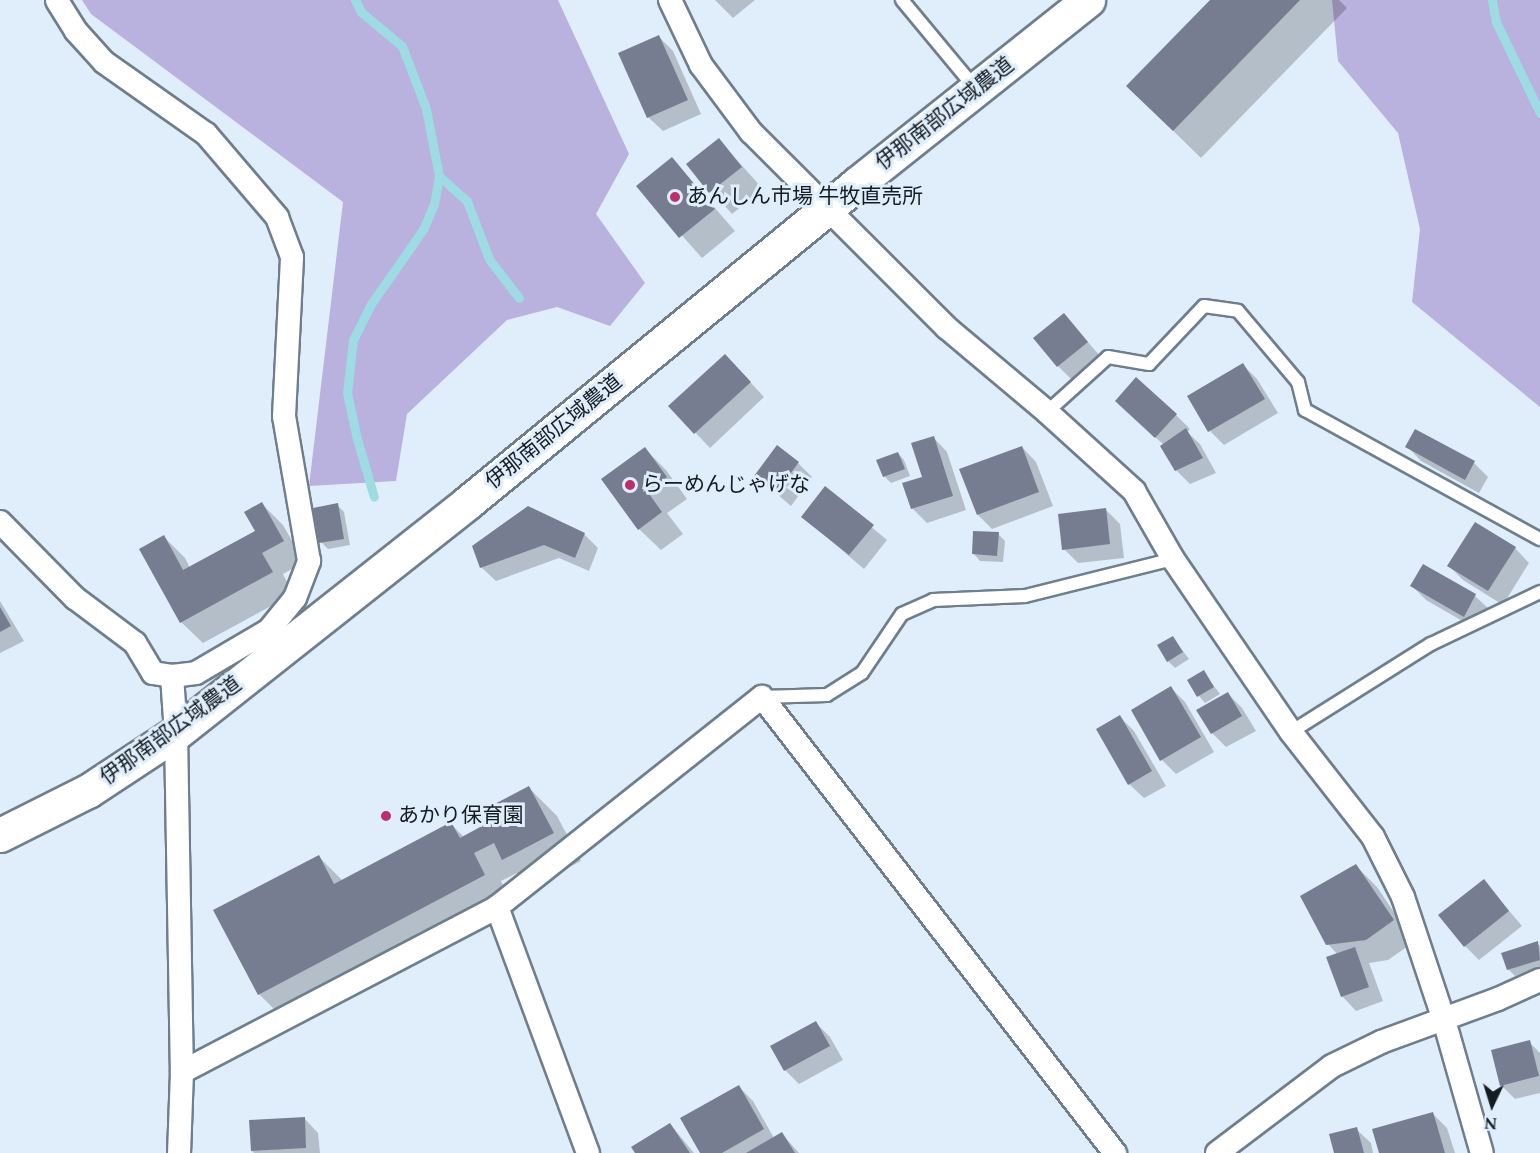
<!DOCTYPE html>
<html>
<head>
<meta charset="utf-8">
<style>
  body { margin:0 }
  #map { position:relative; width:1540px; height:1153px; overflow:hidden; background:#e0eefc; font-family:Spectral,"Noto Sans JP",serif }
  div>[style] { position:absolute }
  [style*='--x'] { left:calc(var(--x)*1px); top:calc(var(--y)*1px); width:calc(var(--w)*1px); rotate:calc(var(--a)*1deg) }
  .forest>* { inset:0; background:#b9b2de }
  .shadow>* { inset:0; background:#0003 }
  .stream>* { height:9px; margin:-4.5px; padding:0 4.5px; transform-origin:4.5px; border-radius:4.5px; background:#9edbe2 }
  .building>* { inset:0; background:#767d90 }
  .roads { filter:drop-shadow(2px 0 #6f7e8d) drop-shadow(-2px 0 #6f7e8d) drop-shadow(0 2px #6f7e8d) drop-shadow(0 -2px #6f7e8d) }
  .lane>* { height:12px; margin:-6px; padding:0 6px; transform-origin:6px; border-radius:6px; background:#fff }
  .street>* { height:22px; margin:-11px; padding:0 11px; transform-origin:11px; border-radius:11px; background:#fff }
  .secondary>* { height:33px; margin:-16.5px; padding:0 16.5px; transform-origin:16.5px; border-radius:16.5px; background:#fff }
  .dots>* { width:16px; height:16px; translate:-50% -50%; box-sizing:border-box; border:3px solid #e0eefc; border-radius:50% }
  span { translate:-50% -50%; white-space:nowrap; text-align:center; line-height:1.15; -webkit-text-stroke:6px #e0eefc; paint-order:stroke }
  .street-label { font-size:21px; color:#141b21 }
  .poi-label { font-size:21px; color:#141b21 }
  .left { translate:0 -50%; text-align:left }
  .north { position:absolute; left:1462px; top:1075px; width:60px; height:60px; -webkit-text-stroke:4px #e0eefc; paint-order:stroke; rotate:184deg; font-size:16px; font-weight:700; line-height:24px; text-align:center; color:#141b21 }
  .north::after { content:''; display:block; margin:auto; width:21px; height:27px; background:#141b21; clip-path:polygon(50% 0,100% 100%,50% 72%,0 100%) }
</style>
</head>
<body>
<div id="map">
  <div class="forest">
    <i style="clip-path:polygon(82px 0,558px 0,629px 154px,596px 214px,645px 283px,610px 326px,557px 307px,507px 320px,407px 414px,396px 481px,309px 486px,343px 202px,91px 14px)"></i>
    <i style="clip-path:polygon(1332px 0,1540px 0,1540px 407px,1412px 302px,1420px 229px,1398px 133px,1338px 61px)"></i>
  </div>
  <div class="shadow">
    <i style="clip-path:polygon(715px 0,755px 0,733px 18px)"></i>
    <i style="clip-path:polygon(1212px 0,1339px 0,1347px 8px,1201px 158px,1156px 114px)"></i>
    <i style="clip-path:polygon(659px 37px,673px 51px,701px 114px,663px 131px,648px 117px)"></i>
    <i style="clip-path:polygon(719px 140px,763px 189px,732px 214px,688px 164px)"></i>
    <i style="clip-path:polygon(672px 159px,735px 231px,702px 258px,638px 186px)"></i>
    <i style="clip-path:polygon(1064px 315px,1101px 357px,1072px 380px,1058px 366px)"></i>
    <i style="clip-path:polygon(1242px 364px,1257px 379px,1278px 413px,1224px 445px,1210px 431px)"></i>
    <i style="clip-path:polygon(739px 370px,764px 397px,710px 448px,670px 406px)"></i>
    <i style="clip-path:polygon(1131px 415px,1176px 415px,1190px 429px,1187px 432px,1200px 444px,1216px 473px,1190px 484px,1176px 470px,1164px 445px)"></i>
    <i style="clip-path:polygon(933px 437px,947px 452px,966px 510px,927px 523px,912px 508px,924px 478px)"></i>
    <i style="clip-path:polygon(1407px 446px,1474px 463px,1488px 477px,1479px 493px,1421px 461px)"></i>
    <i style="clip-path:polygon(1022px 447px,1036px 462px,1053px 506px,992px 529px,978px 515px)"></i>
    <i style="clip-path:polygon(645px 449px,666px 470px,687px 499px,667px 513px,683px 534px,661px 550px,639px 529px,603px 480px)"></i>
    <i style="clip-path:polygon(898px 453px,904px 460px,910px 476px,891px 483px,884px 476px)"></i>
    <i style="clip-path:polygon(798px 463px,812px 477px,791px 506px,756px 476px)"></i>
    <i style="clip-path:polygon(825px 488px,887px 540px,864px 569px,803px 517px)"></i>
    <i style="clip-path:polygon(262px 504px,283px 525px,304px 562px,283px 574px,293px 594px,203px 643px,181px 622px,164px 537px,185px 558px,190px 568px,257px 531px)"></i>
    <i style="clip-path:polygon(337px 505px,344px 512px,350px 545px,328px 549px,321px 542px)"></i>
    <i style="clip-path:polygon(1105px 509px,1120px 524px,1124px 558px,1078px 563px,1064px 549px)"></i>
    <i style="clip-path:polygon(584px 534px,598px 548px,589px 571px,559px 558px,496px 581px,481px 567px,474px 547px)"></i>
    <i style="clip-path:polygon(998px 534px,1005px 541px,1003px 562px,980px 561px,974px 554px)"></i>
    <i style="clip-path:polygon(1515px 548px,1529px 563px,1503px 605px,1463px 580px,1449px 566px)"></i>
    <i style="clip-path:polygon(1423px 566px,1475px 596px,1490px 610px,1478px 630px,1426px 600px,1412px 586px)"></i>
    <i style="clip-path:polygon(0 601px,24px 641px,0 653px)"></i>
    <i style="clip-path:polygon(1173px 638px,1189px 659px,1175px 668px,1168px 661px)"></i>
    <i style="clip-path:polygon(1203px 672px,1220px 694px,1205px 703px,1199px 696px)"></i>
    <i style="clip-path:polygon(1171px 688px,1185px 702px,1214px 752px,1176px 774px,1162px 760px)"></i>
    <i style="clip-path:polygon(1228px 694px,1242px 708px,1256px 731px,1226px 747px,1212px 733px)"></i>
    <i style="clip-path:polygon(1120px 717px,1134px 731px,1166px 786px,1144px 798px,1129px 784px)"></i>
    <i style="clip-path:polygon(529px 788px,557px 816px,581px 861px,531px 887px,517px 873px,501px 881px,512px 903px,287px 1022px,259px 994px,319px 857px,343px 881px,451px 824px,464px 837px,493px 822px)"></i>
    <i style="clip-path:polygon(1356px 866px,1377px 887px,1414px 942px,1388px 960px,1369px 963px,1383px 1001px,1356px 1011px,1342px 996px,1338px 955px,1328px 944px)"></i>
    <i style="clip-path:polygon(1484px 881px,1522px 926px,1479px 960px,1465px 946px)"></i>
    <i style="clip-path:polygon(1537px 943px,1540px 946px,1540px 968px,1515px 976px,1508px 969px)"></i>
    <i style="clip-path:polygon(815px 1022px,830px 1037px,843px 1060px,799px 1084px,785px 1070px)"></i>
    <i style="clip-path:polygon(1529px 1042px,1540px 1053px,1540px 1093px,1515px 1099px,1501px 1085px)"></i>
    <i style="clip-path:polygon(738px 1086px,753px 1101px,774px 1138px,782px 1134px,799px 1153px,702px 1153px)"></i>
    <i style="clip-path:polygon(1433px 1114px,1447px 1128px,1455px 1153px,1380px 1153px)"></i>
    <i style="clip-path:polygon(304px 1118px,318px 1133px,320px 1153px,254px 1153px,252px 1151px)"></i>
    <i style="clip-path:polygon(670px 1124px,694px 1153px,637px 1153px)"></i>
    <i style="clip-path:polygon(1356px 1129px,1371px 1143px,1373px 1153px,1336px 1153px)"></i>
  </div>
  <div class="stream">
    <i style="--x:355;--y:0;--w:13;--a:63"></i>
    <i style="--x:361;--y:12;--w:53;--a:39.7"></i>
    <i style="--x:402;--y:46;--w:67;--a:69.1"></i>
    <i style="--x:426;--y:109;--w:68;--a:79"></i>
    <i style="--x:439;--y:176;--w:28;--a:100"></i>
    <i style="--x:434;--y:204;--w:26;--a:113"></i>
    <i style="--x:424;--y:228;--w:93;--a:124.9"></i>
    <i style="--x:371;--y:304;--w:40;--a:116.6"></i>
    <i style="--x:353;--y:340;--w:53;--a:96.5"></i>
    <i style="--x:347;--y:393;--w:47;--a:77.7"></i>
    <i style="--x:357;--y:439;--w:60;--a:73.7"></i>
    <i style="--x:1492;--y:0;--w:22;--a:80"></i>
    <i style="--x:1496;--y:22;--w:101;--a:64.2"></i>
    <i style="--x:439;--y:176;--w:38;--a:42"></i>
    <i style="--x:467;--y:201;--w:62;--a:69.2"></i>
    <i style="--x:489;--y:259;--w:49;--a:52.4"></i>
  </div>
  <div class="building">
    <i style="clip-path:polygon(1210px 0,1300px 0,1173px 131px,1126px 86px)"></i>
    <i style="clip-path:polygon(659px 35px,688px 100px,647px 118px,618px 53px)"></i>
    <i style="clip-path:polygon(719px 138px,742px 167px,709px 193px,686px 164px)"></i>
    <i style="clip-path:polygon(672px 157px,715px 209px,679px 238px,636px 186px)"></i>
    <i style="clip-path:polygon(1064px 313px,1088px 342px,1057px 367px,1033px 338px)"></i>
    <i style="clip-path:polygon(725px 354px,751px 382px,694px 434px,668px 406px)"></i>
    <i style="clip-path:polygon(1243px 363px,1265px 399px,1208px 432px,1187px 396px)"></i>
    <i style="clip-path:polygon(1136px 377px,1177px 414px,1155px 438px,1115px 401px)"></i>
    <i style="clip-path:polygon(1186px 428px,1203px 458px,1175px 471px,1160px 446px)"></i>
    <i style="clip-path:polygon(1415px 429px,1475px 461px,1465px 480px,1405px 447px)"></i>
    <i style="clip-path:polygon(934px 436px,953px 496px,911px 509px,902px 483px,922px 477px,911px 443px)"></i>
    <i style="clip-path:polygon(777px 445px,799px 462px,776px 493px,754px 476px)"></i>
    <i style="clip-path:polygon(1022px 446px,1039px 492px,977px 515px,959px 469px)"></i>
    <i style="clip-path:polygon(645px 447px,667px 477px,647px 491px,662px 512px,638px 530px,601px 479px)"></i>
    <i style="clip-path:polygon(898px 452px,905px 469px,883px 477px,876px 460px)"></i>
    <i style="clip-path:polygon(825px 486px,874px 525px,849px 555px,801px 517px)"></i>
    <i style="clip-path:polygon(262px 502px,284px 541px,262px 553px,273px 572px,180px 623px,139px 549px,164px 535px,183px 570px,255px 531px,244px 512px)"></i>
    <i style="clip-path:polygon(338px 503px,344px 539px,319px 543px,313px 508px)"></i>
    <i style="clip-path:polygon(528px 506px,585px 533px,575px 558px,544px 545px,480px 568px,472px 546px)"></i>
    <i style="clip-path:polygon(1106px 508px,1110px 544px,1062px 550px,1058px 514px)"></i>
    <i style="clip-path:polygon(1475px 522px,1516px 547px,1488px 591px,1447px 566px)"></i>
    <i style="clip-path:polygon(973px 531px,999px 532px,997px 556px,972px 554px)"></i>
    <i style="clip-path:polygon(1423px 564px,1476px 594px,1464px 617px,1410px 586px)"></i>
    <i style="clip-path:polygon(0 607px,11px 626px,0 632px)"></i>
    <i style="clip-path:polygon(1173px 636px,1183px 652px,1167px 662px,1157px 645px)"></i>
    <i style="clip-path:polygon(1204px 670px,1214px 687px,1197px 697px,1187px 680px)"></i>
    <i style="clip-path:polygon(1171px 686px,1201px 737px,1160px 761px,1131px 710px)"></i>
    <i style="clip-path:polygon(1228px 692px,1242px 716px,1211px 734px,1196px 710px)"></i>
    <i style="clip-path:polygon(1120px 715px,1152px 771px,1128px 785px,1096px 729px)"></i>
    <i style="clip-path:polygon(529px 786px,554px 833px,502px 860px,494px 843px,474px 853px,485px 875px,258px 995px,213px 910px,319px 855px,334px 884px,451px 822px,460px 838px,491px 821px,485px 809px)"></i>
    <i style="clip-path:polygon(1356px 864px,1394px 920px,1366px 940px,1326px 945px,1300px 896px)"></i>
    <i style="clip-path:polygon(1484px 879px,1509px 911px,1464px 947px,1438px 915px)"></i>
    <i style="clip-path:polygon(1538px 941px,1540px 960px,1507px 970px,1501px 953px)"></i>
    <i style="clip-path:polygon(1355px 947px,1369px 987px,1341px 997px,1326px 957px)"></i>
    <i style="clip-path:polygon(816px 1021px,830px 1046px,784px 1071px,770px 1046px)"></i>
    <i style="clip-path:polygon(1530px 1040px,1539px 1076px,1500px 1086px,1491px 1050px)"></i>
    <i style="clip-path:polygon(739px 1085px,764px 1129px,722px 1153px,700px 1153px,680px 1118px)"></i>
    <i style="clip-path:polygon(1433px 1112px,1445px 1153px,1379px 1153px,1372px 1129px)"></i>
    <i style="clip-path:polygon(305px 1117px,306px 1148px,251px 1151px,249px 1120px)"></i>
    <i style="clip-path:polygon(670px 1123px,690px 1153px,635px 1153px,631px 1147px)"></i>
    <i style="clip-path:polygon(1357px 1127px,1364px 1153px,1334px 1153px,1329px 1134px)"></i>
    <i style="clip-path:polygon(782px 1132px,795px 1153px,746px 1153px)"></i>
  </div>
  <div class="roads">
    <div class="lane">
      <i style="--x:902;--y:0;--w:116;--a:50.3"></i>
      <i style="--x:1047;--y:412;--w:82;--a:-42"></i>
      <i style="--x:1108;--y:357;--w:42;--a:9.7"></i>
      <i style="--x:1149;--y:364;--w:80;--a:-46.5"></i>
      <i style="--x:1204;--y:306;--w:34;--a:8"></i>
      <i style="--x:1238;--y:311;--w:93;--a:49.8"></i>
      <i style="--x:1298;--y:382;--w:29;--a:76"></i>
      <i style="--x:1305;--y:410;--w:268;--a:28.8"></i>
      <i style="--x:762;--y:697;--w:65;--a:-1.8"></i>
      <i style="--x:827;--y:695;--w:41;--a:-32.2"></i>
      <i style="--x:862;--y:673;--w:71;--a:-55.9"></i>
      <i style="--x:902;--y:614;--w:34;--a:-24"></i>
      <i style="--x:933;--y:600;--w:92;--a:-2.5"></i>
      <i style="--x:1025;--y:596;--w:153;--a:-14"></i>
      <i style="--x:1291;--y:732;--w:165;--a:-32.2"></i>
      <i style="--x:1431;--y:644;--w:121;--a:-25.5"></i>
    </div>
    <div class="street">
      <i style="--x:670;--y:0;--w:72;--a:64.5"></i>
      <i style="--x:701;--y:65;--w:84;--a:53.3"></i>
      <i style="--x:751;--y:132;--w:277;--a:45"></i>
      <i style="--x:947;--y:328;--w:131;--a:40"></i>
      <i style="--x:1047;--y:412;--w:118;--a:42.2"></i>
      <i style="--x:1134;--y:491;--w:78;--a:60.2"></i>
      <i style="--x:1173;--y:559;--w:209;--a:55.7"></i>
      <i style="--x:1291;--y:732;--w:133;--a:52"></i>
      <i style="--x:1373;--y:837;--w:67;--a:63.4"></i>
      <i style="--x:1403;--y:897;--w:130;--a:71.6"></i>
      <i style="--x:1444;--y:1020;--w:138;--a:74.1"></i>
      <i style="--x:0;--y:522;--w:107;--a:45.4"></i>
      <i style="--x:75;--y:598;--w:75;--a:36.9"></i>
      <i style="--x:135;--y:643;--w:35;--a:59"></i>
      <i style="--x:153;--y:673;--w:19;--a:9"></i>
      <i style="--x:172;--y:676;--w:24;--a:-7"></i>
      <i style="--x:196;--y:673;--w:85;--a:-30.5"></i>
      <i style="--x:269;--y:630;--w:41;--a:-50.9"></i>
      <i style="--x:295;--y:598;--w:40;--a:-69"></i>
      <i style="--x:309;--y:561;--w:147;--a:-99.8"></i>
      <i style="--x:284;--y:416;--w:159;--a:-87.1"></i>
      <i style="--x:292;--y:257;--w:43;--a:-110.6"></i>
      <i style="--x:277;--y:217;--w:109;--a:-130.5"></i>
      <i style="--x:206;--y:134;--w:125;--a:-144.8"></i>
      <i style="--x:104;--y:62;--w:42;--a:-132.1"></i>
      <i style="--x:76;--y:31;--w:36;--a:-122"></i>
      <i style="--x:172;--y:676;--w:57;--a:86"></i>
      <i style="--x:176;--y:733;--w:339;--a:89"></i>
      <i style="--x:182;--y:1072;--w:81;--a:92.1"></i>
      <i style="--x:497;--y:907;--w:262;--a:69.7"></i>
      <i style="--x:182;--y:1072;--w:356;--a:-27.6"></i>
      <i style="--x:497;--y:907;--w:338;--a:-38.4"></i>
      <i style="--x:762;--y:697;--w:577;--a:52.26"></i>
      <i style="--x:1217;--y:1153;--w:144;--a:-37.1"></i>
      <i style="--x:1332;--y:1066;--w:55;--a:-26.1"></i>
      <i style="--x:1381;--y:1042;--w:125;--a:-20.2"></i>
      <i style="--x:1498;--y:999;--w:46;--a:-24.3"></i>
    </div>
    <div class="secondary">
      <i style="--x:0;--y:835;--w:98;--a:-26.6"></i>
      <i style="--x:88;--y:791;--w:105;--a:-33.4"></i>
      <i style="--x:176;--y:733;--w:371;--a:-38.3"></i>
      <i style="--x:467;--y:503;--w:505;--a:-39.3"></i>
      <i style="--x:858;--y:183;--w:294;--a:-38.5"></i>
    </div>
  </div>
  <div class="dots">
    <i style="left:675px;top:197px;background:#b9306d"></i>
    <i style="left:630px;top:485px;background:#b9306d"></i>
    <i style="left:386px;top:816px;background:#b9306d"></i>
  </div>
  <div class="street-label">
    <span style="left:945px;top:114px;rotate:-38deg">伊那南部広域農道</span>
    <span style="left:554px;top:432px;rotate:-39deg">伊那南部広域農道</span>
    <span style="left:171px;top:731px;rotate:-36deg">伊那南部広域農道</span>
  </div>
  <div class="poi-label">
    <span class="left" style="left:687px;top:197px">あんしん市場 牛牧直売所</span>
    <span class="left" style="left:642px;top:485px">らーめんじゃげな</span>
    <span class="left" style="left:398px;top:816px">あかり保育園</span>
  </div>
  <div class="north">N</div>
</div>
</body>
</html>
